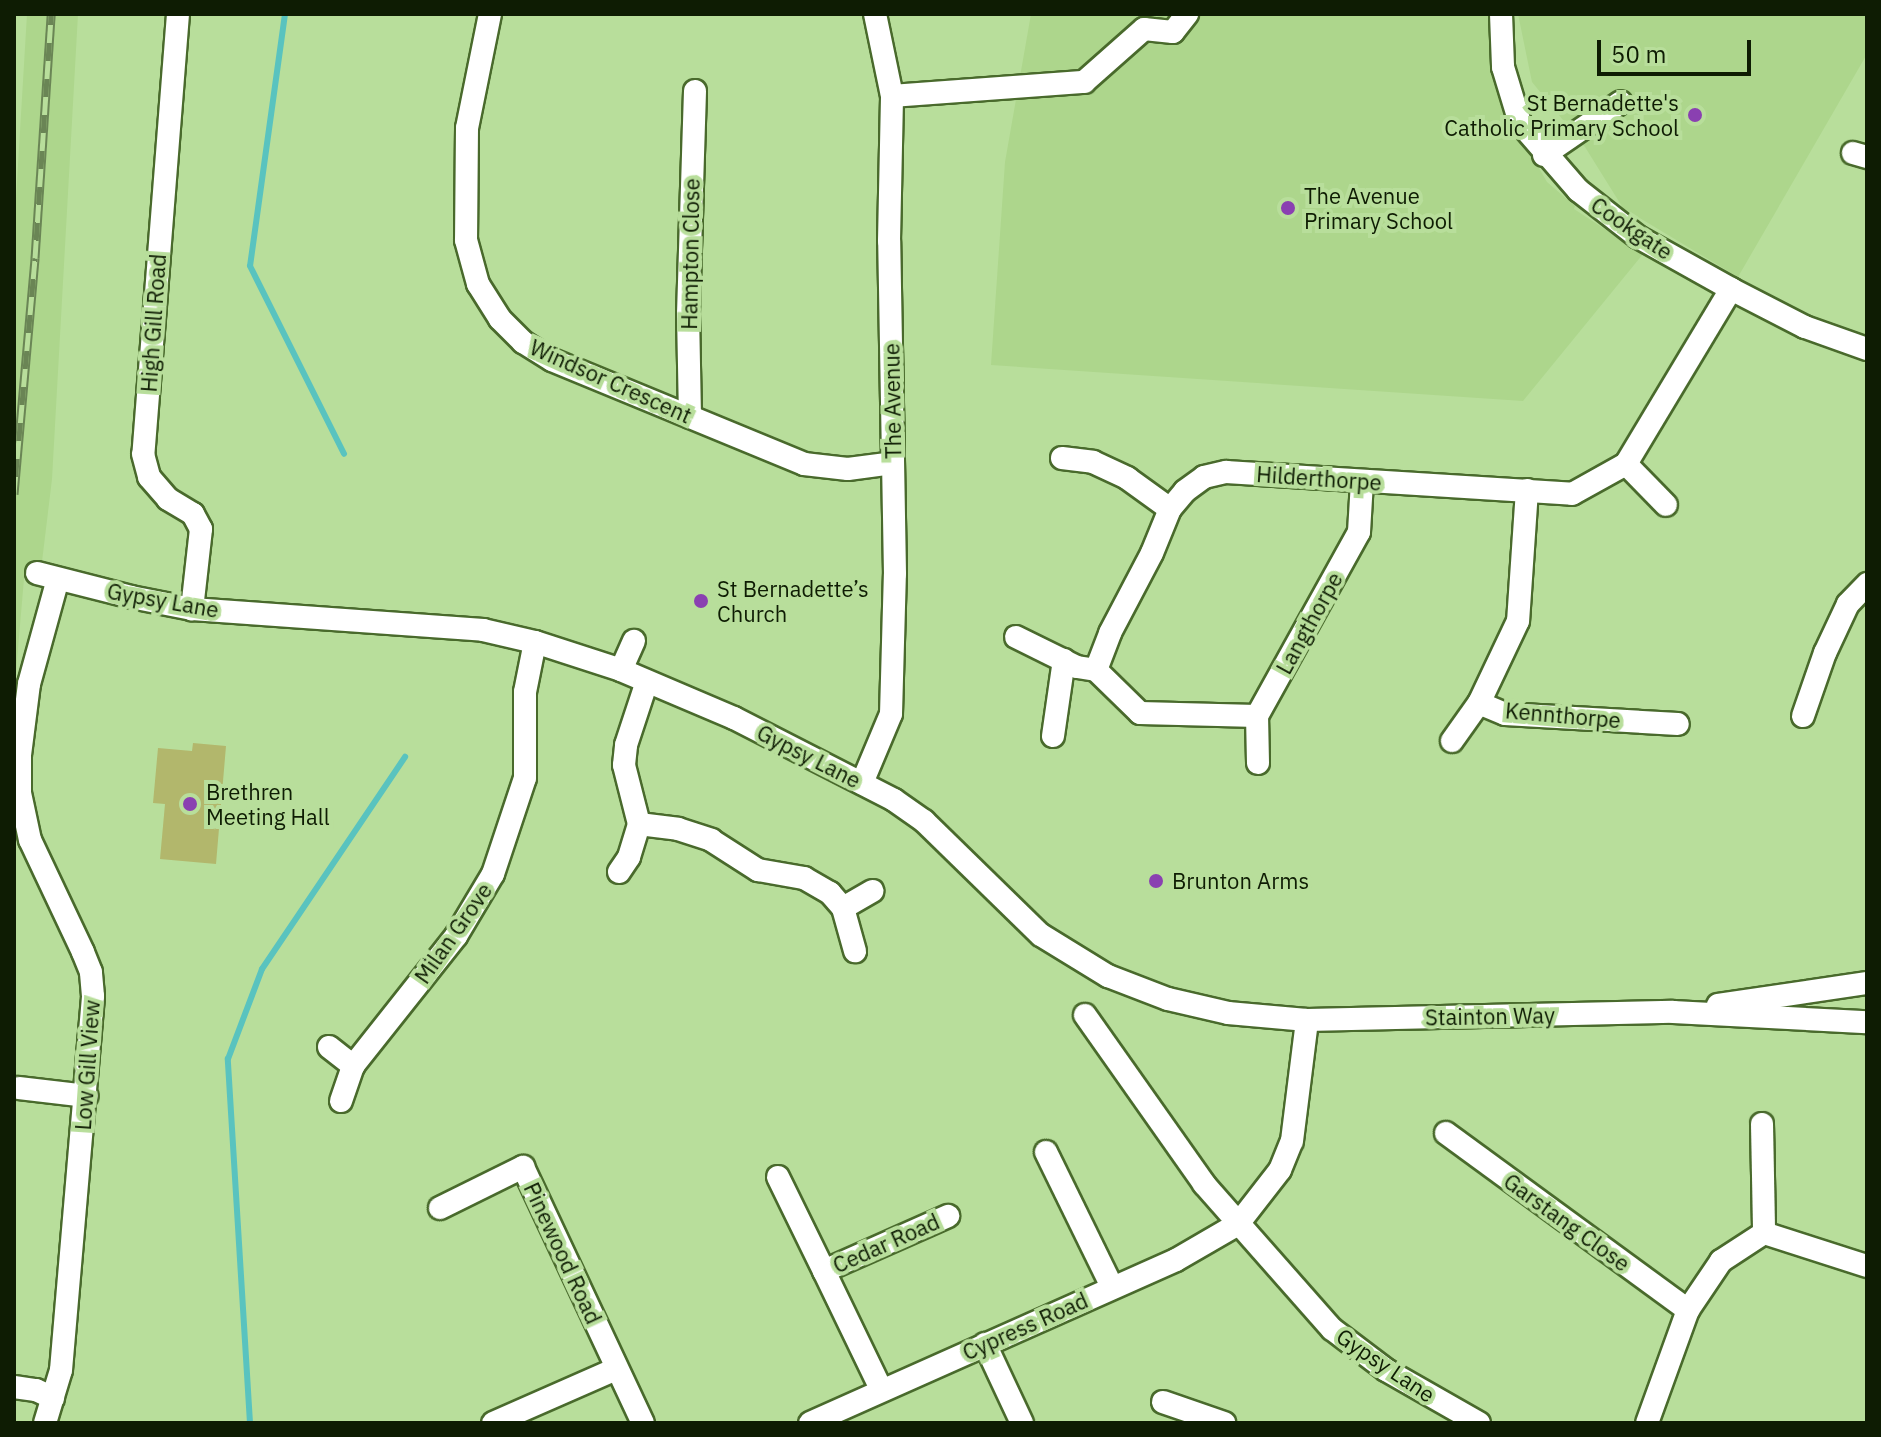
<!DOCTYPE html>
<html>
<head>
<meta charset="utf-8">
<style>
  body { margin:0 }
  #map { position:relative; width:1881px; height:1437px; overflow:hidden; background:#b8de9b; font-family:"IBM Plex Sans",sans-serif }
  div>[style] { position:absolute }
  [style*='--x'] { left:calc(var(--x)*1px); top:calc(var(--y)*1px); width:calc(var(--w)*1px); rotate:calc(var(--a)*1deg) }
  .built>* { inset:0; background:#add68c }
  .stream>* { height:6px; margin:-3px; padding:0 3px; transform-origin:3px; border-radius:3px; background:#59c3bf }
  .building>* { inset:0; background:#b2b76c }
  .roads { filter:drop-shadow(2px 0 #496a2c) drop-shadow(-2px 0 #496a2c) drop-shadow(0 2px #496a2c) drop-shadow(0 -2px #496a2c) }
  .minor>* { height:22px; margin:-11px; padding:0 11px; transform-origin:11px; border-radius:11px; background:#fff }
  .rail>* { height:9px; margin-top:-4.5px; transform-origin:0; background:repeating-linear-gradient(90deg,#b8de9b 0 18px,#6a8555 0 36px); box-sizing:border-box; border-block:2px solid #6a8555 }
  .dots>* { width:22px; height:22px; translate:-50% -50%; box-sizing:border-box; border:4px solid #b8de9b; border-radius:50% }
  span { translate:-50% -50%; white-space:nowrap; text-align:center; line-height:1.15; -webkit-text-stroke:8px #b8de9b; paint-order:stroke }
  .poi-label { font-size:22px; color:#0e1c03 }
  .right { translate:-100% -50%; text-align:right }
  .left { translate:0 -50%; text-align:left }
  .street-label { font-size:22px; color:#0e1c03 }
  .frame { position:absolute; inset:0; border:16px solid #0e1c03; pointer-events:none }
  .scale { position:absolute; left:1597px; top:40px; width:154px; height:36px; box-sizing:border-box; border:4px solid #0e1c03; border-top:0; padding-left:10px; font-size:24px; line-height:28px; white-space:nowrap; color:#0e1c03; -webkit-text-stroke:6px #b8de9b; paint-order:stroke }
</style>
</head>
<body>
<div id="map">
  <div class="built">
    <i style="clip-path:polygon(27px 14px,78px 14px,52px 479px,41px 570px,25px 567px,14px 695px,14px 232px)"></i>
    <i style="clip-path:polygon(1031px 14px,1495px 14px,1504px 118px,1509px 116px,1547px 182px,1575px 206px,1574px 209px,1643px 254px,1523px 401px,991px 365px,1005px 162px)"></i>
    <i style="clip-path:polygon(1518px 14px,1867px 14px,1867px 54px,1738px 277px,1623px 208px,1585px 147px,1532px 82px)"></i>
  </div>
  <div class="stream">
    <i style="--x:285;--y:14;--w:254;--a:97.9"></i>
    <i style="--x:250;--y:266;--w:210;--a:63.4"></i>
    <i style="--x:250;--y:1423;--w:365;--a:-93.5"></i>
    <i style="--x:228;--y:1059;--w:96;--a:-69.3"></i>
    <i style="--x:262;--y:969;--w:256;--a:-56"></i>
  </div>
  <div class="building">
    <i style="clip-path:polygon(193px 743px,226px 746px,216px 864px,160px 859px,165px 804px,153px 803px,158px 748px,192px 751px)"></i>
  </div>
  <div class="roads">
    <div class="minor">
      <i style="--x:178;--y:14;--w:441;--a:94.5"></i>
      <i style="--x:143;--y:454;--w:24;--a:75"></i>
      <i style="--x:149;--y:477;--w:29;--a:49"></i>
      <i style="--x:168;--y:499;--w:29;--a:31"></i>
      <i style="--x:193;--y:514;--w:17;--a:62"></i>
      <i style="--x:201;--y:529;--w:81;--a:96.4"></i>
      <i style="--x:490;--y:14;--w:116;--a:101.4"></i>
      <i style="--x:467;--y:128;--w:112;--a:90.5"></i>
      <i style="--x:466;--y:240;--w:46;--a:74.7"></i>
      <i style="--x:478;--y:284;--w:41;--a:57.8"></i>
      <i style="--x:500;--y:319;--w:33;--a:45"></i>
      <i style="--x:523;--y:342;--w:34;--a:32"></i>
      <i style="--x:552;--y:360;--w:273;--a:22.4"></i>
      <i style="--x:804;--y:464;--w:44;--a:6.5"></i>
      <i style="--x:848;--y:469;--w:45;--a:-7.6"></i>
      <i style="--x:1501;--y:14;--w:53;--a:87.8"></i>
      <i style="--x:1503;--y:67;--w:59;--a:73.1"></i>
      <i style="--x:1520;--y:123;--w:89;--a:49.1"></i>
      <i style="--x:1578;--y:190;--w:76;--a:38.1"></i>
      <i style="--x:1638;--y:237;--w:107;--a:29.2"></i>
      <i style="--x:1731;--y:289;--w:83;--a:27.2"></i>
      <i style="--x:1805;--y:327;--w:66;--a:19.5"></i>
      <i style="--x:892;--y:96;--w:193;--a:-4.2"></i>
      <i style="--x:1084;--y:82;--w:80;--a:-41.5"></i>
      <i style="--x:1144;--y:29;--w:29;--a:6"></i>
      <i style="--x:1173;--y:32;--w:23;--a:-52"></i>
      <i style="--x:1853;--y:153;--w:15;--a:16"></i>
      <i style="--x:1544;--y:155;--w:93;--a:-34.5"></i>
      <i style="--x:690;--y:417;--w:103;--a:-91.1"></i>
      <i style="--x:688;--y:314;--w:223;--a:-88.2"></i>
      <i style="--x:1062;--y:458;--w:31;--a:7"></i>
      <i style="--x:1093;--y:462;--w:38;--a:25"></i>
      <i style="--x:1127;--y:478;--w:53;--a:35.8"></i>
      <i style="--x:1626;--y:464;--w:57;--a:45.7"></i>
      <i style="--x:1527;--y:490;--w:131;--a:93.9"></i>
      <i style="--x:1518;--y:621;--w:91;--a:115.4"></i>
      <i style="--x:1479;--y:703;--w:28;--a:23"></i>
      <i style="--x:1505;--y:714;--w:173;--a:3.3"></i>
      <i style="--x:37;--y:573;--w:97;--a:14.3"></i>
      <i style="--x:131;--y:597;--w:62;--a:11.1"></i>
      <i style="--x:192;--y:609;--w:292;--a:4.1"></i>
      <i style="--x:483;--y:630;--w:53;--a:13"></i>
      <i style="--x:535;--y:642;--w:90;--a:18"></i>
      <i style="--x:621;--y:670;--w:123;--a:23"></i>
      <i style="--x:734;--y:718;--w:180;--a:27.1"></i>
      <i style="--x:894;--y:800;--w:37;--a:35"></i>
      <i style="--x:924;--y:821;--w:163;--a:44.3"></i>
      <i style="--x:1041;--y:935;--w:79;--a:31.5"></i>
      <i style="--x:1108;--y:976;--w:64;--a:21"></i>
      <i style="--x:1168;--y:999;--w:62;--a:13.1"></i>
      <i style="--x:1228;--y:1013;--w:79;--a:5.1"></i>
      <i style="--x:1307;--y:1020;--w:366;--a:-1.3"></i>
      <i style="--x:1673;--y:1012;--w:194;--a:3"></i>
      <i style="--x:1016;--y:637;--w:68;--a:26.2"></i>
      <i style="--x:1077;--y:667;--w:19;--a:9"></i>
      <i style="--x:621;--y:670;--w:32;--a:-66"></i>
      <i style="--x:1257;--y:716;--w:117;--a:-178.5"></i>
      <i style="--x:1140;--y:713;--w:62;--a:-135.7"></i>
      <i style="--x:1096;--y:670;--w:40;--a:-69"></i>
      <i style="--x:1110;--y:633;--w:90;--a:-62.3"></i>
      <i style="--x:1152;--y:553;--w:48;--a:-67.8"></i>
      <i style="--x:1170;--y:509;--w:23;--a:-50"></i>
      <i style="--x:1185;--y:491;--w:24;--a:-36"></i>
      <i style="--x:1204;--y:477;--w:23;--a:-13"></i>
      <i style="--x:1226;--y:472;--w:347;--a:3.6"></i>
      <i style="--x:1572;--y:494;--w:62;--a:-29.1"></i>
      <i style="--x:1626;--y:464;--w:204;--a:-59"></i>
      <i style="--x:1803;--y:716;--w:67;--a:-70.8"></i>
      <i style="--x:1825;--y:653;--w:54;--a:-64.9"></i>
      <i style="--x:1848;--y:604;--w:28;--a:-46"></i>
      <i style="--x:1053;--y:736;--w:77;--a:-81.8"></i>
      <i style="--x:1452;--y:741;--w:47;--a:-54.6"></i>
      <i style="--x:1258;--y:763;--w:47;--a:-91.2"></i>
      <i style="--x:1257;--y:716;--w:210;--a:-61"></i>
      <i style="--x:1359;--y:532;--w:50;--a:-86.6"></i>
      <i style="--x:862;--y:783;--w:75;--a:-67.2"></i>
      <i style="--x:891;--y:714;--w:140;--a:-88.4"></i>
      <i style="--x:895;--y:574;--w:333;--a:-91"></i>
      <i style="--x:889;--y:241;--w:145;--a:-88.8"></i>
      <i style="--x:892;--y:96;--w:84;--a:-101.7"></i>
      <i style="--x:639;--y:824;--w:39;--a:7"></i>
      <i style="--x:678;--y:829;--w:35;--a:18"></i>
      <i style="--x:711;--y:840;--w:56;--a:32.6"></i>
      <i style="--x:758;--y:870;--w:47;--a:9.9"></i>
      <i style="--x:804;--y:878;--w:30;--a:30"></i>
      <i style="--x:830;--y:893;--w:20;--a:49"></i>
      <i style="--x:843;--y:908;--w:45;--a:74.4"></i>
      <i style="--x:619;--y:872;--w:18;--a:-56"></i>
      <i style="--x:629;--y:857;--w:34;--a:-73"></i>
      <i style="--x:639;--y:824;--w:61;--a:-104.3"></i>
      <i style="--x:624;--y:765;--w:20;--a:-84"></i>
      <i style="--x:626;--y:745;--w:67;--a:-71.8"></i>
      <i style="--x:843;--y:908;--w:34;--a:-30"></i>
      <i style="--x:1718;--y:1005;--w:151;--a:-8.4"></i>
      <i style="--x:1085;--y:1015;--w:207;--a:54.8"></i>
      <i style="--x:1204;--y:1184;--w:193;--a:48.6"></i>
      <i style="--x:1332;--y:1329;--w:68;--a:37.2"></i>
      <i style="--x:1386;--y:1370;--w:107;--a:29.7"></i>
      <i style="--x:329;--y:1047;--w:31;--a:38"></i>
      <i style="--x:19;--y:1088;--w:68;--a:6.7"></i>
      <i style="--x:341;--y:1101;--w:37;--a:-71"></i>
      <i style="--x:353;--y:1066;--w:166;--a:-51.6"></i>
      <i style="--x:456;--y:936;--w:72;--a:-59.2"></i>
      <i style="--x:493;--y:874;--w:101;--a:-71.6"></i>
      <i style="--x:525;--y:778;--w:86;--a:-90"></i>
      <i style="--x:525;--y:692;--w:51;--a:-78.7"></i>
      <i style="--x:1762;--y:1124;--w:109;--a:88.9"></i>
      <i style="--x:1446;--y:1133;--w:300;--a:36.2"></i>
      <i style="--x:1046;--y:1152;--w:150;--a:63.9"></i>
      <i style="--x:778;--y:1177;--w:105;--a:63.9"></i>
      <i style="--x:440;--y:1208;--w:93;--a:-26.3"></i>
      <i style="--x:523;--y:1167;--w:283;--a:64.9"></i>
      <i style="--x:985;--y:1344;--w:87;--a:64.9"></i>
      <i style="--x:14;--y:1387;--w:22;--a:8"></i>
      <i style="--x:36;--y:1390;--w:19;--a:25"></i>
      <i style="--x:881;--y:1389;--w:131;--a:-115.8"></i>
      <i style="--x:824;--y:1271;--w:136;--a:-23.9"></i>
      <i style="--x:1163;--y:1402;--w:65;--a:19"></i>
      <i style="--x:45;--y:1423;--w:55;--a:-73.2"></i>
      <i style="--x:61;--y:1370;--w:375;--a:-85.1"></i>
      <i style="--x:93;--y:996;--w:24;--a:-95"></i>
      <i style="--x:91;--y:972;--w:22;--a:-112"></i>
      <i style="--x:83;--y:952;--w:124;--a:-115.3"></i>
      <i style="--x:30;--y:840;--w:48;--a:-102"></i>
      <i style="--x:20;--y:793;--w:38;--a:-90"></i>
      <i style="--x:20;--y:755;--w:72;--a:-82.8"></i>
      <i style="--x:29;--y:684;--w:109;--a:-74.6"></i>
      <i style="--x:493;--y:1423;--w:134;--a:-23.7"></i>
      <i style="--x:810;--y:1423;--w:401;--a:-24"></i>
      <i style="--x:1176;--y:1260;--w:72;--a:-30.1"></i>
      <i style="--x:1238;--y:1224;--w:68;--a:-52.1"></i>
      <i style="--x:1280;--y:1170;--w:31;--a:-68"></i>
      <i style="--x:1292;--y:1141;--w:122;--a:-82.9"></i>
      <i style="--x:1647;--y:1423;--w:120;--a:-70.1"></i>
      <i style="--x:1688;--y:1310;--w:59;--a:-56"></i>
      <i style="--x:1721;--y:1261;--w:51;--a:-33.1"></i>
      <i style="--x:1764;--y:1233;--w:108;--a:17.8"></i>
    </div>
  </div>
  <div class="rail">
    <i style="--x:14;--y:494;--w:237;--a:-84.9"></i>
    <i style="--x:35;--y:258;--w:245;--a:-86.2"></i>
  </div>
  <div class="dots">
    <i style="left:1695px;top:115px;background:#8a40b1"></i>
    <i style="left:1288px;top:208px;background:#8a40b1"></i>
    <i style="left:701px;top:601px;background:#8a40b1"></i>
    <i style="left:190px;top:804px;background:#8a40b1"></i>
    <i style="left:1156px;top:881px;background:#8a40b1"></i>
  </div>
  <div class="poi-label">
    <span class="right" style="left:1679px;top:115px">St Bernadette's<br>Catholic Primary School</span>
    <span class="left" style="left:1304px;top:208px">The Avenue<br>Primary School</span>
    <span class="left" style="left:717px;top:601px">St Bernadette’s<br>Church</span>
    <span class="left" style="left:206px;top:804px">Brethren<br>Meeting Hall</span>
    <span class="left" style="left:1172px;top:881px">Brunton Arms</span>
  </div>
  <div class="street-label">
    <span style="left:1632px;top:228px;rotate:34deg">Cookgate</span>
    <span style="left:690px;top:254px;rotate:-89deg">Hampton Close</span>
    <span style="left:153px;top:323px;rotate:-86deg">High Gill Road</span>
    <span style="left:611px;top:381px;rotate:24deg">Windsor Crescent</span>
    <span style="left:892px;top:401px;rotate:-91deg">The Avenue</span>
    <span style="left:1319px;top:478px;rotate:4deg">Hilderthorpe</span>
    <span style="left:163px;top:600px;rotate:10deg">Gypsy Lane</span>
    <span style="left:1309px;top:623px;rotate:-61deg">Langthorpe</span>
    <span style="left:1563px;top:715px;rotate:5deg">Kennthorpe</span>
    <span style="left:809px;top:756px;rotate:27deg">Gypsy Lane</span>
    <span style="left:453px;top:933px;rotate:-55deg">Milan Grove</span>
    <span style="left:1490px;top:1016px;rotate:-1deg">Stainton Way</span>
    <span style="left:87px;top:1065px;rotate:-86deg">Low Gill View</span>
    <span style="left:1567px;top:1222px;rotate:36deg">Garstang Close</span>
    <span style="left:886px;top:1243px;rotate:-24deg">Cedar Road</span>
    <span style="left:563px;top:1253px;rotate:65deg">Pinewood Road</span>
    <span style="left:1025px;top:1326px;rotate:-24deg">Cypress Road</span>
    <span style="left:1386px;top:1365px;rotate:34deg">Gypsy Lane</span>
  </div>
  <div class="frame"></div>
  <div class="scale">50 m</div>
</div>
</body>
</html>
